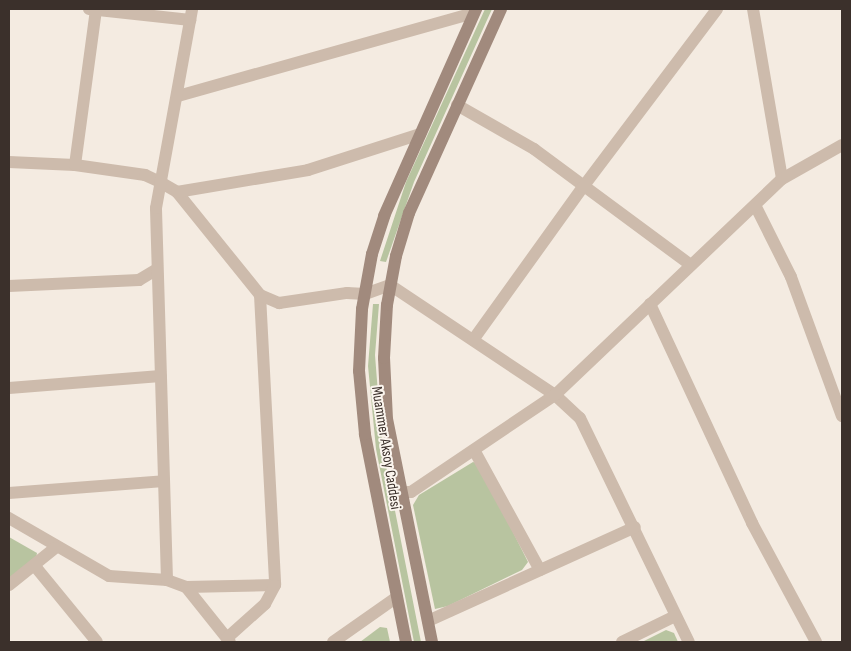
<!DOCTYPE html>
<html>
<head>
<meta charset="utf-8">
<style>
  body { margin:0 }
  #map { position:relative; width:851px; height:651px; overflow:hidden; background:#f4ebe1; font-family:"Sofia Sans Condensed",sans-serif }
  div>[style] { position:absolute }
  [style*='--x'] { left:calc(var(--x)*1px); top:calc(var(--y)*1px); width:calc(var(--w)*1px); rotate:calc(var(--a)*1deg) }
  .green>* { inset:0; background:#b8c4a0 }
  .minor>* { height:12px; margin:-6px; padding:0 6px; transform-origin:6px; border-radius:6px; background:#cdbbac }
  .tertiary>* { height:12px; margin:-6px; padding:0 6px; transform-origin:6px; border-radius:6px; background:#cdbbac }
  .secondary>* { height:12px; margin:-6px; padding:0 6px; transform-origin:6px; border-radius:6px; background:#a18a7d }
  span { translate:-50% -50%; white-space:nowrap; text-align:center; line-height:1.15; -webkit-text-stroke:4px #fbf5ee; paint-order:stroke }
  .street-label { font-size:15px; color:#3b302b }
  .frame { position:absolute; inset:0; border:10px solid #3b302b; pointer-events:none }
</style>
</head>
<body>
<div id="map">
  <div class="green">
    <i style="clip-path:polygon(485px 9px,492px 9px,414px 182px,386px 262px,380px 261px,406px 182px)"></i>
    <i style="clip-path:polygon(373px 304px,379px 304px,375px 355px,382px 445px,421px 642px,414px 642px,376px 449px,368px 366px)"></i>
    <i style="clip-path:polygon(473px 462px,479px 464px,528px 562px,522px 570px,448px 606px,435px 609px,413px 505px,419px 495px)"></i>
    <i style="clip-path:polygon(9px 537px,37px 553px,36px 558px,9px 580px)"></i>
    <i style="clip-path:polygon(380px 627px,387px 628px,390px 642px,360px 642px)"></i>
    <i style="clip-path:polygon(666px 630px,674px 633px,678px 642px,642px 642px)"></i>
  </div>
  <div class="minor">
    <i style="--x:89;--y:9;--w:102;--a:6.2"></i>
    <i style="--x:753;--y:9;--w:172;--a:80.3"></i>
    <i style="--x:178;--y:96;--w:307;--a:-15.7"></i>
    <i style="--x:457;--y:105;--w:89;--a:29.7"></i>
    <i style="--x:534;--y:149;--w:195;--a:36.5"></i>
    <i style="--x:9;--y:162;--w:66;--a:2.6"></i>
    <i style="--x:75;--y:165;--w:71;--a:8.1"></i>
    <i style="--x:145;--y:175;--w:17;--a:25"></i>
    <i style="--x:160;--y:182;--w:20;--a:30"></i>
    <i style="--x:177;--y:192;--w:132;--a:51.1"></i>
    <i style="--x:260;--y:295;--w:290;--a:87"></i>
    <i style="--x:275;--y:585;--w:89;--a:178.7"></i>
    <i style="--x:186;--y:587;--w:20;--a:-160"></i>
    <i style="--x:167;--y:580;--w:58;--a:-176.1"></i>
    <i style="--x:109;--y:576;--w:116;--a:-149.9"></i>
    <i style="--x:75;--y:165;--w:157;--a:-82.3"></i>
    <i style="--x:177;--y:192;--w:133;--a:-9.5"></i>
    <i style="--x:308;--y:170;--w:118;--a:-17.8"></i>
    <i style="--x:755;--y:205;--w:80;--a:63.4"></i>
    <i style="--x:791;--y:277;--w:148;--a:69.9"></i>
    <i style="--x:9;--y:286;--w:130;--a:-2.6"></i>
    <i style="--x:139;--y:280;--w:21;--a:-31"></i>
    <i style="--x:260;--y:295;--w:21;--a:23"></i>
    <i style="--x:279;--y:303;--w:69;--a:-8.4"></i>
    <i style="--x:347;--y:293;--w:18;--a:3"></i>
    <i style="--x:365;--y:294;--w:27;--a:-20"></i>
    <i style="--x:390;--y:285;--w:198;--a:33.7"></i>
    <i style="--x:555;--y:395;--w:34;--a:43"></i>
    <i style="--x:580;--y:418;--w:249;--a:64.1"></i>
    <i style="--x:650;--y:304;--w:242;--a:65"></i>
    <i style="--x:752;--y:523;--w:135;--a:61.7"></i>
    <i style="--x:473;--y:340;--w:188;--a:-54.3"></i>
    <i style="--x:583;--y:187;--w:223;--a:-53"></i>
    <i style="--x:9;--y:388;--w:152;--a:-4.5"></i>
    <i style="--x:474;--y:450;--w:137;--a:61.2"></i>
    <i style="--x:400;--y:492;--w:11;--a:0"></i>
    <i style="--x:411;--y:492;--w:174;--a:-34"></i>
    <i style="--x:9;--y:493;--w:155;--a:-4.4"></i>
    <i style="--x:34;--y:565;--w:99;--a:50.7"></i>
    <i style="--x:167;--y:580;--w:372;--a:-91.7"></i>
    <i style="--x:156;--y:208;--w:202;--a:-79.7"></i>
    <i style="--x:9;--y:585;--w:59;--a:-38.8"></i>
    <i style="--x:186;--y:587;--w:70;--a:51.3"></i>
    <i style="--x:428;--y:621;--w:227;--a:-24.4"></i>
    <i style="--x:227;--y:638;--w:51;--a:-41.8"></i>
    <i style="--x:265;--y:604;--w:21;--a:-62"></i>
    <i style="--x:333;--y:642;--w:78;--a:-35.1"></i>
    <i style="--x:622;--y:642;--w:59;--a:-26.1"></i>
  </div>
  <div class="tertiary">
    <i style="--x:555;--y:395;--w:313;--a:-43.6"></i>
    <i style="--x:782;--y:179;--w:69;--a:-29.5"></i>
  </div>
  <div class="secondary">
    <i style="--x:406;--y:642;--w:212;--a:-101.2"></i>
    <i style="--x:365;--y:434;--w:63;--a:-95.4"></i>
    <i style="--x:359;--y:371;--w:62;--a:-87.2"></i>
    <i style="--x:362;--y:309;--w:56;--a:-79.7"></i>
    <i style="--x:372;--y:254;--w:40;--a:-72"></i>
    <i style="--x:384;--y:216;--w:227;--a:-66"></i>
    <i style="--x:432;--y:642;--w:227;--a:-101.4"></i>
    <i style="--x:387;--y:419;--w:61;--a:-92.8"></i>
    <i style="--x:384;--y:358;--w:53;--a:-86.8"></i>
    <i style="--x:387;--y:305;--w:50;--a:-79.6"></i>
    <i style="--x:396;--y:256;--w:45;--a:-73.2"></i>
    <i style="--x:409;--y:213;--w:224;--a:-65.7"></i>
  </div>
  <div class="street-label">
    <span style="left:386px;top:448px;rotate:81deg">Muammer Aksoy Caddesi</span>
  </div>
  <div class="frame"></div>
</div>
</body>
</html>
